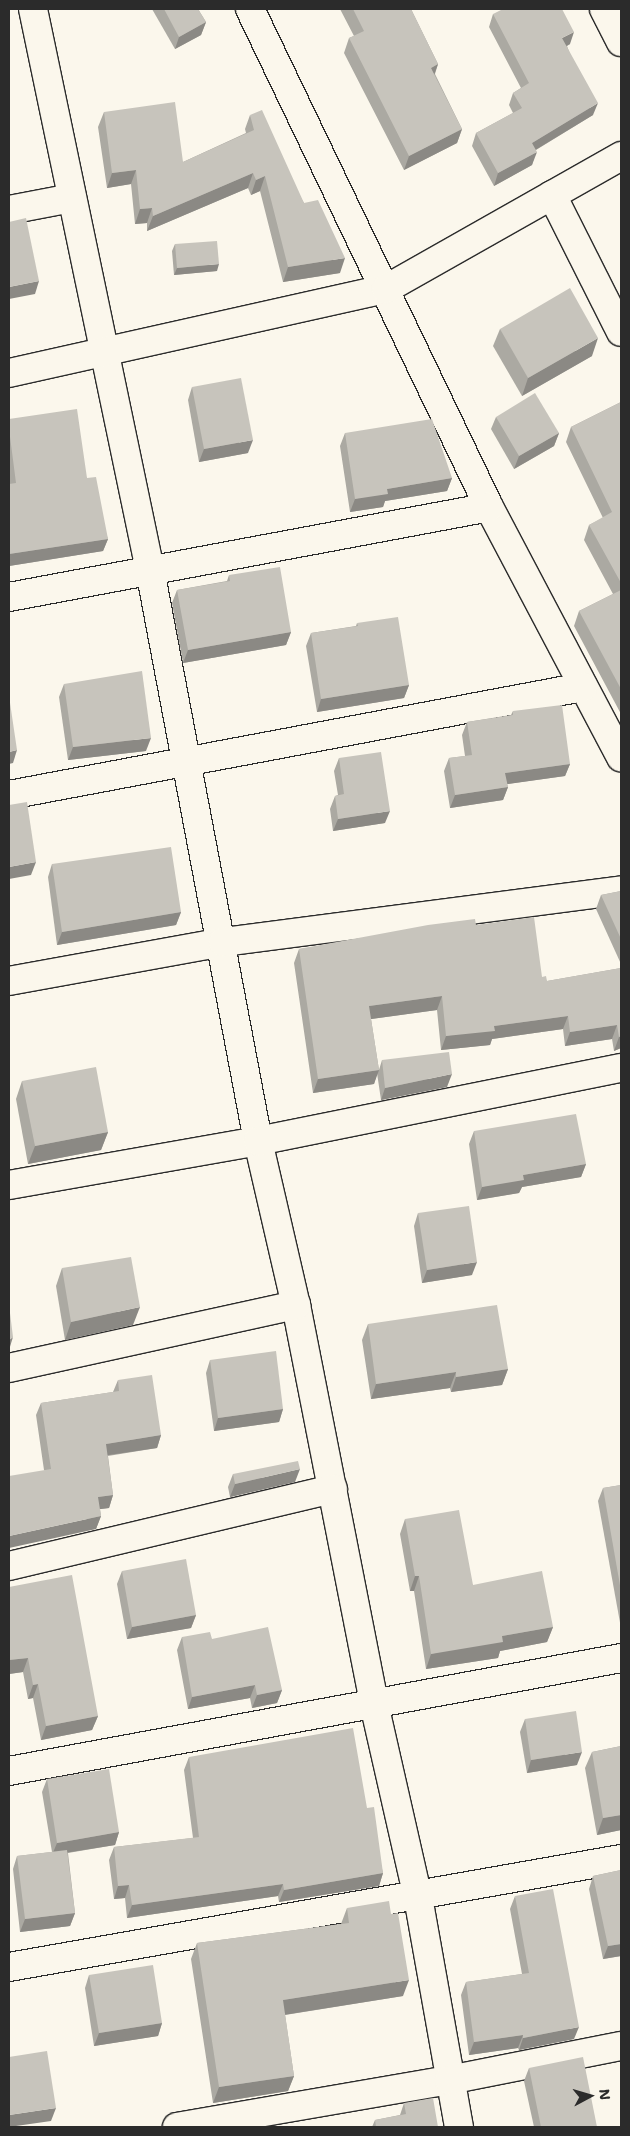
<!DOCTYPE html>
<html>
<head>
<meta charset="utf-8">
<style>
  body { margin:0 }
  #map { position:relative; width:630px; height:2136px; overflow:hidden; background:#fbf7ec; font-family:"Shantell Sans",sans-serif }
  div>[style] { position:absolute }
  [style*='--x'] { left:calc(var(--x)*1px); top:calc(var(--y)*1px); width:calc(var(--w)*1px); rotate:calc(var(--a)*1deg) }
  .roads { filter:drop-shadow(1px 0 #2b2b2b) drop-shadow(-1px 0 #2b2b2b) drop-shadow(0 1px #2b2b2b) drop-shadow(0 -1px #2b2b2b) }
  .street>* { height:28px; margin:-14px; padding:0 14px; transform-origin:14px; border-radius:14px; background:#fbf7ec }
  .wall>* { inset:0; background:#aba9a2 }
  .shaded-wall>* { inset:0; background:#8b8984 }
  .building>* { inset:0; background:#c7c4bc }
  span { translate:-50% -50%; white-space:nowrap; text-align:center; line-height:1.15; -webkit-text-stroke:4px #fbf7ec; paint-order:stroke }
  .frame { position:absolute; inset:0; border:10px solid #2b2b2b; pointer-events:none }
  .north { position:absolute; left:565px; top:2071px; width:50px; height:50px; -webkit-text-stroke:4px #fbf7ec; paint-order:stroke; rotate:84deg; font-size:14px; font-weight:700; line-height:20px; text-align:center; color:#2b2b2b }
  .north::after { content:''; display:block; margin:auto; width:18px; height:22px; background:#2b2b2b; clip-path:polygon(50% 0,100% 100%,50% 72%,0 100%) }
</style>
</head>
<body>
<div id="map">
  <div class="roads">
    <div class="street">
      <i style="--x:33;--y:9;--w:573;--a:78.22"></i>
      <i style="--x:150;--y:570;--w:581;--a:79.29"></i>
      <i style="--x:258;--y:1141;--w:168;--a:77"></i>
      <i style="--x:296;--y:1305;--w:407;--a:78.9"></i>
      <i style="--x:374;--y:1704;--w:198;--a:77.2"></i>
      <i style="--x:418;--y:1897;--w:234;--a:79.9"></i>
      <i style="--x:250;--y:9;--w:552;--a:64.36"></i>
      <i style="--x:489;--y:507;--w:283;--a:62.2"></i>
      <i style="--x:604;--y:9;--w:37;--a:63"></i>
      <i style="--x:552;--y:195;--w:153;--a:63.3"></i>
      <i style="--x:9;--y:210;--w:64;--a:-10.8"></i>
      <i style="--x:9;--y:373;--w:386;--a:-12.6"></i>
      <i style="--x:386;--y:289;--w:270;--a:-29.5"></i>
      <i style="--x:9;--y:597;--w:488;--a:-10.6"></i>
      <i style="--x:9;--y:795;--w:584;--a:-10.66"></i>
      <i style="--x:9;--y:981;--w:218;--a:-10.3"></i>
      <i style="--x:223;--y:942;--w:401;--a:-7.4"></i>
      <i style="--x:9;--y:1185;--w:253;--a:-10"></i>
      <i style="--x:258;--y:1141;--w:370;--a:-11.4"></i>
      <i style="--x:9;--y:1368;--w:294;--a:-12.4"></i>
      <i style="--x:9;--y:1566;--w:333;--a:-13.4"></i>
      <i style="--x:9;--y:1771;--w:622;--a:-10.46"></i>
      <i style="--x:9;--y:1967;--w:621;--a:-10.01"></i>
      <i style="--x:177;--y:2127;--w:276;--a:-9.8"></i>
      <i style="--x:449;--y:2080;--w:175;--a:-11.2"></i>
    </div>
  </div>
  <div class="wall">
    <i style="clip-path:polygon(152px 9px,198px 9px,206px 22px,201px 35px,175px 49px)"></i>
    <i style="clip-path:polygon(340px 9px,411px 9px,438px 64px,435px 74px,462px 129px,457px 143px,404px 170px,344px 53px,349px 38px,354px 36px)"></i>
    <i style="clip-path:polygon(493px 14px,570px 44px,567px 46px,593px 115px,536px 150px,532px 165px,494px 186px,472px 146px,476px 133px,513px 113px,509px 105px,513px 93px,521px 88px,489px 27px)"></i>
    <i style="clip-path:polygon(104px 112px,183px 162px,246px 133px,245px 129px,250px 115px,304px 203px,340px 273px,283px 282px,260px 191px,251px 195px,248px 188px,147px 231px,147px 223px,135px 224px,131px 184px,107px 188px,98px 127px)"></i>
    <i style="clip-path:polygon(175px 244px,217px 271px,174px 275px,172px 251px)"></i>
    <i style="clip-path:polygon(500px 329px,592px 356px,522px 396px,493px 346px)"></i>
    <i style="clip-path:polygon(192px 387px,248px 453px,199px 462px,188px 400px)"></i>
    <i style="clip-path:polygon(621px 402px,621px 714px,574px 626px,579px 611px,613px 594px,584px 540px,589px 525px,603px 518px,566px 442px,571px 427px)"></i>
    <i style="clip-path:polygon(496px 417px,559px 433px,554px 446px,514px 469px,491px 429px)"></i>
    <i style="clip-path:polygon(9px 419px,87px 478px,108px 539px,103px 551px,9px 566px,9px 484px,10px 484px,9px 475px)"></i>
    <i style="clip-path:polygon(345px 433px,452px 478px,447px 491px,385px 501px,383px 507px,350px 512px,340px 446px)"></i>
    <i style="clip-path:polygon(229px 575px,291px 632px,286px 645px,183px 663px,172px 603px,177px 590px,227px 581px)"></i>
    <i style="clip-path:polygon(357px 623px,409px 685px,404px 698px,317px 712px,306px 646px,311px 633px,356px 626px)"></i>
    <i style="clip-path:polygon(64px 684px,146px 751px,68px 760px,59px 697px)"></i>
    <i style="clip-path:polygon(513px 711px,570px 764px,565px 776px,507px 784px,508px 787px,503px 800px,450px 808px,444px 771px,449px 758px,465px 756px,462px 735px,467px 722px,511px 715px)"></i>
    <i style="clip-path:polygon(339px 758px,385px 823px,333px 831px,330px 809px,335px 796px,338px 795px,334px 771px)"></i>
    <i style="clip-path:polygon(52px 864px,181px 912px,176px 925px,57px 945px,48px 877px)"></i>
    <i style="clip-path:polygon(621px 891px,621px 964px,596px 909px,601px 895px)"></i>
    <i style="clip-path:polygon(476px 925px,542px 977px,547px 981px,621px 968px,621px 1048px,614px 1051px,612px 1039px,565px 1046px,563px 1029px,492px 1039px,490px 1045px,441px 1050px,437px 1010px,371px 1019px,379px 1070px,382px 1060px,447px 1087px,381px 1100px,377px 1073px,374px 1084px,313px 1093px,294px 963px,299px 949px)"></i>
    <i style="clip-path:polygon(22px 1081px,108px 1132px,101px 1150px,28px 1164px,16px 1099px)"></i>
    <i style="clip-path:polygon(474px 1131px,586px 1164px,581px 1177px,522px 1187px,519px 1193px,477px 1200px,469px 1144px)"></i>
    <i style="clip-path:polygon(418px 1213px,472px 1275px,422px 1283px,414px 1226px)"></i>
    <i style="clip-path:polygon(62px 1268px,133px 1325px,65px 1340px,56px 1286px)"></i>
    <i style="clip-path:polygon(368px 1324px,508px 1369px,502px 1385px,451px 1392px,450px 1388px,371px 1399px,362px 1340px)"></i>
    <i style="clip-path:polygon(210px 1360px,283px 1409px,279px 1422px,214px 1431px,206px 1373px)"></i>
    <i style="clip-path:polygon(118px 1380px,161px 1435px,157px 1448px,108px 1456px,113px 1495px,109px 1508px,100px 1509px,101px 1516px,96px 1529px,44px 1470px,36px 1415px,41px 1403px,113px 1392px)"></i>
    <i style="clip-path:polygon(233px 1474px,295px 1482px,230px 1497px,228px 1487px)"></i>
    <i style="clip-path:polygon(621px 1485px,621px 1628px,598px 1501px,603px 1488px)"></i>
    <i style="clip-path:polygon(405px 1519px,473px 1585px,553px 1627px,547px 1642px,500px 1651px,498px 1658px,426px 1669px,414px 1591px,410px 1591px,400px 1534px)"></i>
    <i style="clip-path:polygon(122px 1571px,196px 1615px,191px 1628px,127px 1639px,117px 1584px)"></i>
    <i style="clip-path:polygon(9px 1587px,98px 1716px,92px 1730px,41px 1740px,33px 1698px,28px 1699px,23px 1672px,9px 1674px)"></i>
    <i style="clip-path:polygon(182px 1637px,212px 1639px,282px 1690px,277px 1703px,252px 1708px,250px 1698px,188px 1709px,177px 1650px)"></i>
    <i style="clip-path:polygon(525px 1719px,577px 1765px,527px 1773px,520px 1732px)"></i>
    <i style="clip-path:polygon(621px 1746px,621px 1830px,597px 1835px,585px 1768px,592px 1752px)"></i>
    <i style="clip-path:polygon(189px 1757px,367px 1808px,383px 1873px,379px 1886px,279px 1902px,278px 1896px,127px 1918px,125px 1898px,114px 1899px,109px 1860px,114px 1847px,193px 1838px,184px 1770px)"></i>
    <i style="clip-path:polygon(47px 1779px,119px 1832px,115px 1845px,68px 1853px,75px 1913px,70px 1926px,20px 1932px,13px 1869px,17px 1856px,52px 1852px,42px 1792px)"></i>
    <i style="clip-path:polygon(621px 1870px,621px 1956px,603px 1959px,589px 1889px,593px 1876px)"></i>
    <i style="clip-path:polygon(515px 1896px,574px 2039px,519px 2050px,518px 2048px,469px 2055px,461px 1995px,466px 1982px,522px 1974px,510px 1909px)"></i>
    <i style="clip-path:polygon(347px 1908px,403px 1996px,285px 2015px,294px 2076px,288px 2091px,213px 2103px,191px 1959px,197px 1943px,341px 1924px)"></i>
    <i style="clip-path:polygon(89px 1975px,162px 2023px,158px 2036px,94px 2046px,85px 1988px)"></i>
    <i style="clip-path:polygon(529px 2068px,597px 2127px,534px 2127px,524px 2081px)"></i>
    <i style="clip-path:polygon(404px 2103px,438px 2127px,372px 2127px,375px 2120px,400px 2115px)"></i>
  </div>
  <div class="shaded-wall">
    <i style="clip-path:polygon(206px 22px,201px 35px,175px 49px,179px 37px)"></i>
    <i style="clip-path:polygon(574px 32px,570px 44px,557px 51px,562px 38px)"></i>
    <i style="clip-path:polygon(438px 64px,433px 78px,431px 68px)"></i>
    <i style="clip-path:polygon(598px 103px,593px 115px,527px 155px,532px 143px)"></i>
    <i style="clip-path:polygon(462px 129px,457px 143px,404px 170px,409px 156px)"></i>
    <i style="clip-path:polygon(537px 152px,532px 165px,494px 186px,498px 173px)"></i>
    <i style="clip-path:polygon(136px 170px,131px 184px,107px 188px,112px 173px)"></i>
    <i style="clip-path:polygon(253px 173px,248px 188px,147px 231px,153px 216px)"></i>
    <i style="clip-path:polygon(265px 176px,260px 191px,251px 195px,256px 180px)"></i>
    <i style="clip-path:polygon(152px 208px,147px 223px,135px 224px,140px 209px)"></i>
    <i style="clip-path:polygon(345px 258px,340px 273px,283px 282px,288px 267px)"></i>
    <i style="clip-path:polygon(219px 264px,217px 271px,174px 275px,177px 268px)"></i>
    <i style="clip-path:polygon(39px 281px,35px 294px,9px 299px,9px 287px)"></i>
    <i style="clip-path:polygon(598px 338px,592px 356px,522px 396px,528px 378px)"></i>
    <i style="clip-path:polygon(559px 433px,554px 446px,514px 469px,519px 456px)"></i>
    <i style="clip-path:polygon(253px 440px,248px 453px,199px 462px,204px 449px)"></i>
    <i style="clip-path:polygon(452px 478px,447px 491px,385px 501px,383px 507px,350px 512px,355px 499px,387px 489px)"></i>
    <i style="clip-path:polygon(108px 539px,103px 551px,9px 566px,9px 554px)"></i>
    <i style="clip-path:polygon(291px 632px,286px 645px,183px 663px,188px 650px)"></i>
    <i style="clip-path:polygon(409px 685px,404px 698px,317px 712px,321px 699px)"></i>
    <i style="clip-path:polygon(151px 738px,146px 751px,68px 760px,73px 747px)"></i>
    <i style="clip-path:polygon(17px 750px,13px 763px,9px 764px,9px 752px)"></i>
    <i style="clip-path:polygon(570px 764px,565px 776px,501px 785px,505px 773px)"></i>
    <i style="clip-path:polygon(508px 787px,503px 800px,450px 808px,455px 795px)"></i>
    <i style="clip-path:polygon(390px 811px,385px 823px,333px 831px,338px 819px)"></i>
    <i style="clip-path:polygon(36px 862px,31px 875px,9px 879px,9px 867px)"></i>
    <i style="clip-path:polygon(181px 912px,176px 925px,57px 945px,62px 932px)"></i>
    <i style="clip-path:polygon(442px 996px,437px 1010px,364px 1020px,369px 1006px)"></i>
    <i style="clip-path:polygon(568px 1016px,563px 1029px,492px 1039px,490px 1045px,441px 1050px,446px 1036px,494px 1026px)"></i>
    <i style="clip-path:polygon(617px 1025px,612px 1039px,565px 1046px,570px 1032px)"></i>
    <i style="clip-path:polygon(621px 1036px,621px 1048px,614px 1051px,619px 1037px)"></i>
    <i style="clip-path:polygon(379px 1070px,374px 1084px,313px 1093px,318px 1079px)"></i>
    <i style="clip-path:polygon(452px 1074px,447px 1087px,381px 1100px,385px 1088px)"></i>
    <i style="clip-path:polygon(108px 1132px,101px 1150px,28px 1164px,35px 1146px)"></i>
    <i style="clip-path:polygon(586px 1164px,581px 1177px,522px 1187px,519px 1193px,477px 1200px,482px 1187px,523px 1175px)"></i>
    <i style="clip-path:polygon(477px 1262px,472px 1275px,422px 1283px,427px 1270px)"></i>
    <i style="clip-path:polygon(140px 1307px,133px 1325px,65px 1340px,71px 1322px)"></i>
    <i style="clip-path:polygon(13px 1337px,9px 1350px,9px 1340px)"></i>
    <i style="clip-path:polygon(508px 1369px,502px 1385px,451px 1392px,456px 1377px)"></i>
    <i style="clip-path:polygon(456px 1372px,450px 1388px,371px 1399px,376px 1384px)"></i>
    <i style="clip-path:polygon(283px 1409px,279px 1422px,214px 1431px,218px 1418px)"></i>
    <i style="clip-path:polygon(161px 1435px,157px 1448px,102px 1456px,106px 1444px)"></i>
    <i style="clip-path:polygon(300px 1469px,295px 1482px,230px 1497px,235px 1484px)"></i>
    <i style="clip-path:polygon(113px 1495px,109px 1508px,93px 1510px,98px 1497px)"></i>
    <i style="clip-path:polygon(101px 1516px,96px 1529px,9px 1548px,9px 1536px)"></i>
    <i style="clip-path:polygon(415px 1576px,419px 1576px,414px 1591px,410px 1591px)"></i>
    <i style="clip-path:polygon(196px 1615px,191px 1628px,127px 1639px,132px 1627px)"></i>
    <i style="clip-path:polygon(553px 1627px,547px 1642px,500px 1651px,498px 1658px,426px 1669px,431px 1654px,502px 1636px)"></i>
    <i style="clip-path:polygon(28px 1658px,23px 1672px,9px 1674px,9px 1660px)"></i>
    <i style="clip-path:polygon(38px 1684px,33px 1698px,28px 1699px,33px 1685px)"></i>
    <i style="clip-path:polygon(255px 1685px,250px 1698px,188px 1709px,192px 1697px)"></i>
    <i style="clip-path:polygon(282px 1690px,277px 1703px,252px 1708px,257px 1695px)"></i>
    <i style="clip-path:polygon(98px 1716px,92px 1730px,41px 1740px,46px 1726px)"></i>
    <i style="clip-path:polygon(582px 1752px,577px 1765px,527px 1773px,531px 1760px)"></i>
    <i style="clip-path:polygon(621px 1815px,621px 1830px,597px 1835px,603px 1818px)"></i>
    <i style="clip-path:polygon(119px 1832px,115px 1845px,52px 1855px,57px 1843px)"></i>
    <i style="clip-path:polygon(383px 1873px,379px 1886px,279px 1902px,284px 1890px)"></i>
    <i style="clip-path:polygon(283px 1884px,278px 1896px,127px 1918px,132px 1905px)"></i>
    <i style="clip-path:polygon(129px 1885px,125px 1898px,114px 1899px,118px 1886px)"></i>
    <i style="clip-path:polygon(75px 1913px,70px 1926px,20px 1932px,25px 1919px)"></i>
    <i style="clip-path:polygon(621px 1944px,621px 1956px,603px 1959px,608px 1946px)"></i>
    <i style="clip-path:polygon(409px 1980px,403px 1996px,277px 2016px,283px 2000px)"></i>
    <i style="clip-path:polygon(162px 2023px,158px 2036px,94px 2046px,99px 2033px)"></i>
    <i style="clip-path:polygon(579px 2027px,574px 2039px,519px 2050px,523px 2038px)"></i>
    <i style="clip-path:polygon(523px 2035px,518px 2048px,469px 2055px,474px 2042px)"></i>
    <i style="clip-path:polygon(294px 2076px,288px 2091px,213px 2103px,219px 2087px)"></i>
    <i style="clip-path:polygon(56px 2108px,51px 2121px,9px 2127px,9px 2115px)"></i>
  </div>
  <div class="building">
    <i style="clip-path:polygon(164px 9px,198px 9px,206px 22px,179px 37px)"></i>
    <i style="clip-path:polygon(353px 9px,411px 9px,438px 64px,431px 68px,462px 129px,409px 156px,349px 38px,364px 31px)"></i>
    <i style="clip-path:polygon(503px 9px,562px 9px,574px 32px,562px 38px,598px 103px,532px 143px,537px 152px,498px 173px,476px 133px,522px 108px,513px 93px,529px 83px,493px 14px)"></i>
    <i style="clip-path:polygon(175px 102px,183px 162px,254px 130px,250px 115px,262px 110px,304px 203px,318px 200px,345px 258px,288px 267px,265px 176px,256px 180px,253px 173px,153px 216px,152px 208px,140px 209px,136px 170px,112px 173px,104px 112px)"></i>
    <i style="clip-path:polygon(26px 218px,39px 281px,9px 287px,9px 222px)"></i>
    <i style="clip-path:polygon(217px 241px,219px 264px,177px 268px,175px 244px)"></i>
    <i style="clip-path:polygon(570px 288px,598px 338px,528px 378px,500px 329px)"></i>
    <i style="clip-path:polygon(241px 378px,253px 440px,204px 449px,192px 387px)"></i>
    <i style="clip-path:polygon(535px 393px,559px 433px,519px 456px,496px 417px)"></i>
    <i style="clip-path:polygon(621px 402px,621px 583px,589px 525px,612px 512px,571px 427px)"></i>
    <i style="clip-path:polygon(77px 409px,87px 478px,96px 477px,108px 539px,9px 554px,9px 484px,16px 483px,9px 429px,9px 419px)"></i>
    <i style="clip-path:polygon(432px 419px,452px 478px,387px 489px,388px 494px,355px 499px,345px 433px)"></i>
    <i style="clip-path:polygon(280px 567px,291px 632px,188px 650px,177px 590px,230px 581px,229px 575px)"></i>
    <i style="clip-path:polygon(621px 590px,621px 689px,579px 611px)"></i>
    <i style="clip-path:polygon(398px 617px,409px 685px,321px 699px,311px 633px,358px 626px,357px 623px)"></i>
    <i style="clip-path:polygon(142px 671px,151px 738px,73px 747px,64px 684px)"></i>
    <i style="clip-path:polygon(9px 696px,17px 750px,9px 752px)"></i>
    <i style="clip-path:polygon(562px 705px,570px 764px,505px 773px,508px 787px,455px 795px,449px 758px,472px 755px,467px 722px,513px 715px,513px 711px)"></i>
    <i style="clip-path:polygon(381px 752px,390px 811px,338px 819px,335px 796px,344px 794px,339px 758px)"></i>
    <i style="clip-path:polygon(27px 802px,36px 862px,9px 867px,9px 805px)"></i>
    <i style="clip-path:polygon(171px 847px,181px 912px,62px 932px,52px 864px)"></i>
    <i style="clip-path:polygon(621px 891px,621px 939px,601px 895px)"></i>
    <i style="clip-path:polygon(534px 917px,542px 977px,546px 976px,547px 981px,621px 968px,621px 1036px,619px 1037px,617px 1025px,570px 1032px,568px 1016px,494px 1026px,495px 1031px,446px 1036px,442px 996px,369px 1006px,379px 1070px,318px 1079px,299px 949px,428px 925px,475px 919px,476px 925px)"></i>
    <i style="clip-path:polygon(449px 1052px,452px 1074px,385px 1088px,382px 1060px)"></i>
    <i style="clip-path:polygon(96px 1067px,108px 1132px,35px 1146px,22px 1081px)"></i>
    <i style="clip-path:polygon(576px 1114px,586px 1164px,523px 1175px,524px 1180px,482px 1187px,474px 1131px)"></i>
    <i style="clip-path:polygon(469px 1206px,477px 1262px,427px 1270px,418px 1213px)"></i>
    <i style="clip-path:polygon(131px 1257px,140px 1307px,71px 1322px,62px 1268px)"></i>
    <i style="clip-path:polygon(9px 1305px,13px 1337px,9px 1340px)"></i>
    <i style="clip-path:polygon(497px 1305px,508px 1369px,456px 1377px,456px 1372px,376px 1384px,368px 1324px)"></i>
    <i style="clip-path:polygon(276px 1351px,283px 1409px,218px 1418px,210px 1360px)"></i>
    <i style="clip-path:polygon(152px 1375px,161px 1435px,106px 1444px,113px 1495px,98px 1497px,101px 1516px,9px 1536px,9px 1476px,51px 1469px,41px 1403px,119px 1391px,118px 1380px)"></i>
    <i style="clip-path:polygon(298px 1461px,300px 1469px,235px 1484px,233px 1474px)"></i>
    <i style="clip-path:polygon(621px 1485px,621px 1591px,603px 1488px)"></i>
    <i style="clip-path:polygon(459px 1510px,473px 1585px,542px 1571px,553px 1627px,502px 1636px,503px 1642px,431px 1654px,419px 1576px,415px 1576px,405px 1519px)"></i>
    <i style="clip-path:polygon(186px 1559px,196px 1615px,132px 1627px,122px 1571px)"></i>
    <i style="clip-path:polygon(72px 1575px,98px 1716px,46px 1726px,38px 1684px,33px 1685px,28px 1658px,9px 1660px,9px 1587px)"></i>
    <i style="clip-path:polygon(268px 1627px,282px 1690px,257px 1695px,255px 1685px,192px 1697px,182px 1637px,210px 1632px,212px 1639px)"></i>
    <i style="clip-path:polygon(576px 1711px,582px 1752px,531px 1760px,525px 1719px)"></i>
    <i style="clip-path:polygon(353px 1728px,367px 1808px,374px 1807px,383px 1873px,284px 1890px,283px 1884px,132px 1905px,129px 1885px,118px 1886px,114px 1847px,199px 1837px,189px 1757px)"></i>
    <i style="clip-path:polygon(621px 1746px,621px 1815px,603px 1818px,592px 1752px)"></i>
    <i style="clip-path:polygon(109px 1769px,119px 1832px,57px 1843px,47px 1779px)"></i>
    <i style="clip-path:polygon(67px 1850px,75px 1913px,25px 1919px,17px 1856px)"></i>
    <i style="clip-path:polygon(621px 1870px,621px 1944px,608px 1946px,593px 1876px)"></i>
    <i style="clip-path:polygon(553px 1889px,579px 2027px,523px 2038px,523px 2035px,474px 2042px,466px 1982px,529px 1973px,515px 1896px)"></i>
    <i style="clip-path:polygon(389px 1901px,391px 1914px,398px 1913px,409px 1980px,283px 2000px,294px 2076px,219px 2087px,197px 1943px,349px 1923px,347px 1908px)"></i>
    <i style="clip-path:polygon(153px 1965px,162px 2023px,99px 2033px,89px 1975px)"></i>
    <i style="clip-path:polygon(47px 2051px,56px 2108px,9px 2115px,9px 2057px)"></i>
    <i style="clip-path:polygon(583px 2057px,597px 2127px,541px 2127px,529px 2068px)"></i>
    <i style="clip-path:polygon(433px 2098px,438px 2127px,376px 2127px,375px 2120px,406px 2114px,404px 2103px)"></i>
  </div>
  <div class="frame"></div>
  <div class="north">N</div>
</div>
</body>
</html>
